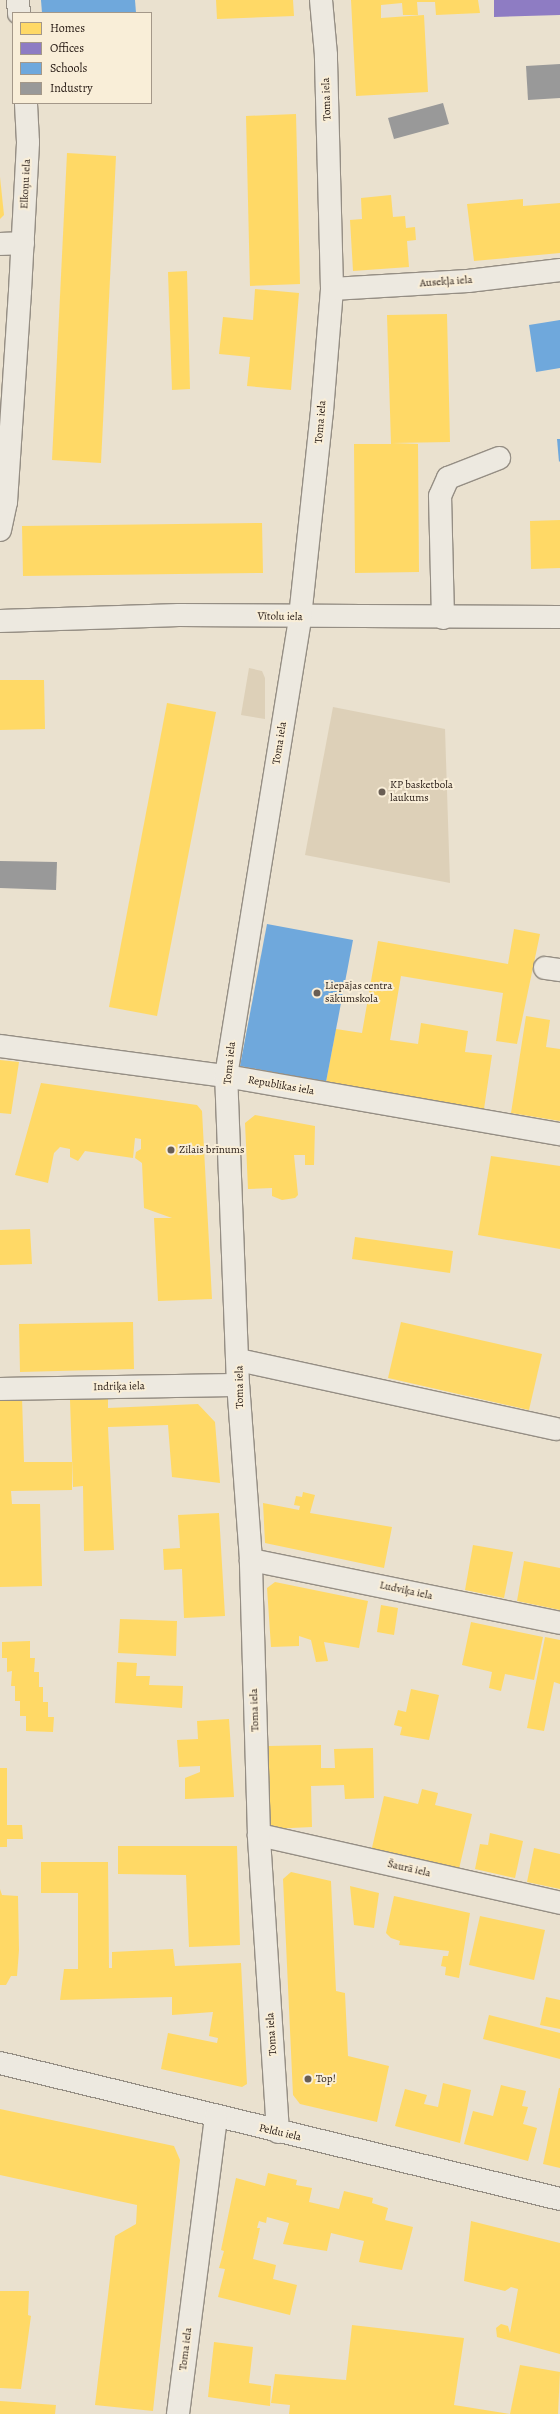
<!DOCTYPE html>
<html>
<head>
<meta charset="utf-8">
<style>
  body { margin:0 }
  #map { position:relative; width:560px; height:2414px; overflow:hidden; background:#eae1cf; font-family:Alegreya,serif }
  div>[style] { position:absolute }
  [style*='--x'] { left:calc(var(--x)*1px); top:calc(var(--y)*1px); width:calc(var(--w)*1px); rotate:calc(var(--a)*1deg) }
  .green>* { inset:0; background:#ddd0b8 }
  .homes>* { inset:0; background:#ffd966 }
  .offices>* { inset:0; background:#8e7cc3 }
  .schools>* { inset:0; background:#6fa8dc }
  .industry>* { inset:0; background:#999 }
  .roads { filter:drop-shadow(1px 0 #958e84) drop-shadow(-1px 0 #958e84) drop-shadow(0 1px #958e84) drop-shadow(0 -1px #958e84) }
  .minor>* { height:22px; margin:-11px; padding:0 11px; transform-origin:11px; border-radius:11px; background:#ede9e0 }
  .dots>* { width:11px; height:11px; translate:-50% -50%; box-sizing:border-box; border:2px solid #f9eed8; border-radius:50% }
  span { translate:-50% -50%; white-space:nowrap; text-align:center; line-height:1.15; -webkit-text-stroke:4px #f9eed8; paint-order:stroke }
  .street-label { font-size:11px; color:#241812 }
  .poi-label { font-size:11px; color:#241812 }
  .left { translate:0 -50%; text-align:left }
  .legend { position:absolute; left:12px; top:12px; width:140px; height:92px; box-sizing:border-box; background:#f9eed8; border:1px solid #a49889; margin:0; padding:5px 7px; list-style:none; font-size:12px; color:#241812 }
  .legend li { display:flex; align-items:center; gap:8px; height:20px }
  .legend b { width:20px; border:1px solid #a49889 }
</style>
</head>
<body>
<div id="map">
  <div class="green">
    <i style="clip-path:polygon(249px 668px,262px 671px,265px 678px,265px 719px,241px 715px)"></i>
    <i style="clip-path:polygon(333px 707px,445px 729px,450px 883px,305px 855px)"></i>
  </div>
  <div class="homes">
    <i style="clip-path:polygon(216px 0,293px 0,294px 16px,217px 19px)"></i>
    <i style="clip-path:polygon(351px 0,478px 0,480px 13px,436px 15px,435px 2px,417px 2px,418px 15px,403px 15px,402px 3px,381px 5px,381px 18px,424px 15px,428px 92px,356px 96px)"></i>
    <i style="clip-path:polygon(296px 114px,300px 284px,250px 286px,246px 116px)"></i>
    <i style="clip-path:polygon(67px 153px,116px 156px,101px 463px,52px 460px)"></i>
    <i style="clip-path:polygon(0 177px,4px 215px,0 219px)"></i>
    <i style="clip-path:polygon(391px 195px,393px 217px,405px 216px,406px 228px,415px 227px,416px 240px,407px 241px,409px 267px,353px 271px,350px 220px,362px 219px,361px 198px)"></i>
    <i style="clip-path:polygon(523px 199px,523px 206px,560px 203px,560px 253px,474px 261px,467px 204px)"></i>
    <i style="clip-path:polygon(187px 271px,190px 389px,172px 390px,168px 272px)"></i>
    <i style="clip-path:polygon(255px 289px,299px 293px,291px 390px,247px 386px,250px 357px,219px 354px,223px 317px,253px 320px)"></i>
    <i style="clip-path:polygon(447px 314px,450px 442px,392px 443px,418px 444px,419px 572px,355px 573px,354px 444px,391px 444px,387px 315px)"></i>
    <i style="clip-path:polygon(560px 520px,560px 568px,531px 569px,530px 521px)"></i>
    <i style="clip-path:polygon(262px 523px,263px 573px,23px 576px,22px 526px)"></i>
    <i style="clip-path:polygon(0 680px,44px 680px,45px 729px,0 730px)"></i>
    <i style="clip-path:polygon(167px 703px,216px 712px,157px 1016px,109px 1007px)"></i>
    <i style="clip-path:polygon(514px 929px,540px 934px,517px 1044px,496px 1041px,503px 993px,401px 976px,390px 1040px,418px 1044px,421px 1023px,468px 1031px,465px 1052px,492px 1055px,484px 1109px,326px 1082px,336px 1029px,362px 1033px,378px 941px,508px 964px)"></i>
    <i style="clip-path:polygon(526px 1016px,550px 1020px,546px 1047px,560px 1049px,560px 1121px,511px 1113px)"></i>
    <i style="clip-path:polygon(0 1060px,19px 1062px,11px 1114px,0 1113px)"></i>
    <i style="clip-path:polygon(41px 1083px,197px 1105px,202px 1111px,212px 1299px,158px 1301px,154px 1218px,172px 1218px,144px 1208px,142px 1163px,135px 1158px,136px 1152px,141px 1149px,141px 1139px,135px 1138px,133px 1158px,85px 1151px,78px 1161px,70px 1157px,70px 1149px,60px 1147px,54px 1153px,48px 1183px,15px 1175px)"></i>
    <i style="clip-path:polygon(255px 1115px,315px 1126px,314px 1165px,305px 1165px,305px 1155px,294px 1155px,298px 1195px,295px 1198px,282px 1200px,272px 1196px,272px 1188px,248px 1189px,245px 1123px)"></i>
    <i style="clip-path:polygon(491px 1156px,560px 1166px,560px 1249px,478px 1235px)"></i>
    <i style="clip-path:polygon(30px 1229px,32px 1264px,0 1265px,0 1230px)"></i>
    <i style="clip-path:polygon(355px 1237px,453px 1251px,450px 1273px,352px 1259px)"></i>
    <i style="clip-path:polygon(133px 1322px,134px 1369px,20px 1372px,19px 1324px)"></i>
    <i style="clip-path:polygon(401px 1322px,542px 1354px,529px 1410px,388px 1378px)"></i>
    <i style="clip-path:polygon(22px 1397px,24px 1462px,72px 1462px,72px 1490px,11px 1491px,12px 1504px,40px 1504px,42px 1586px,0 1587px,0 1398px)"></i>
    <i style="clip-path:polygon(108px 1399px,108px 1408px,198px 1404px,215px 1422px,220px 1483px,172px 1477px,168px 1425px,108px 1427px,114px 1550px,84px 1551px,83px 1486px,73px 1487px,70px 1400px)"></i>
    <i style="clip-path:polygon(303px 1492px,315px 1495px,310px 1513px,392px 1527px,384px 1568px,265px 1543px,263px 1503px,299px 1510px,300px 1506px,294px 1505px,296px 1496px,302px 1497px)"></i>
    <i style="clip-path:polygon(219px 1513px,225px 1616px,184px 1618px,182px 1569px,164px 1570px,163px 1549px,180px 1548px,178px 1515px)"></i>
    <i style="clip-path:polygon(473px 1545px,513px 1552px,504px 1598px,465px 1590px)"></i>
    <i style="clip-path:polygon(524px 1561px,560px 1568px,560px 1610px,517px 1601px)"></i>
    <i style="clip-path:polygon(275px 1582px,368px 1601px,359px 1648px,324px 1642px,328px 1661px,316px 1662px,311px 1640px,299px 1636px,299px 1646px,271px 1647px,267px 1588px)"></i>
    <i style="clip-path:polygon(381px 1605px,398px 1608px,394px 1635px,377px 1632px)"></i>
    <i style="clip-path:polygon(120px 1619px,177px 1621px,176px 1656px,118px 1653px)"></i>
    <i style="clip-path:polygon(471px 1622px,543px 1637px,534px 1680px,505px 1674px,501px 1691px,489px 1688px,492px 1672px,462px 1665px)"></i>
    <i style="clip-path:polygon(545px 1637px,560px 1640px,560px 1684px,554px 1682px,544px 1731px,527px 1728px)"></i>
    <i style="clip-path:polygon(30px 1641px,30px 1658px,35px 1658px,34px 1672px,39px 1672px,39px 1687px,43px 1687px,43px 1702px,48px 1702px,48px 1717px,54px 1717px,53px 1732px,26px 1731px,26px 1716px,20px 1716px,20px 1701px,15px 1701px,15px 1686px,11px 1686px,12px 1671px,7px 1672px,7px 1658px,2px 1658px,2px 1642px)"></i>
    <i style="clip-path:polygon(117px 1662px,137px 1663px,136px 1676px,150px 1676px,149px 1685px,183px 1686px,182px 1708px,115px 1703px)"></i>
    <i style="clip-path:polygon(411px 1689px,439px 1695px,429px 1740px,400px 1735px,402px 1727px,394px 1725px,398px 1710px,406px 1712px)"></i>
    <i style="clip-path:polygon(229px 1719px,234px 1797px,185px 1799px,185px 1778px,200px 1772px,200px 1766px,179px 1767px,177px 1740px,198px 1739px,197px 1721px)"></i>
    <i style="clip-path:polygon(321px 1745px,321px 1768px,335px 1768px,334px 1749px,373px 1748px,374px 1798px,345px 1799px,344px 1785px,311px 1786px,312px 1827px,270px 1829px,268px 1746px)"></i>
    <i style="clip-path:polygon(0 1768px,7px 1768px,7px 1825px,22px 1825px,23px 1839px,7px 1839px,7px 1847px,0 1847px)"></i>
    <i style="clip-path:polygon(422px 1789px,438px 1793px,435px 1805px,472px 1814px,458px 1873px,371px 1852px,384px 1796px,418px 1804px)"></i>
    <i style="clip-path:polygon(490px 1833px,523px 1841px,515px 1878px,475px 1869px,480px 1844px,488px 1845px)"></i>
    <i style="clip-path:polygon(118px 1846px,237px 1846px,240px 1945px,189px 1947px,186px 1875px,118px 1874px)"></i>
    <i style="clip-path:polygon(534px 1848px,560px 1854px,560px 1889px,527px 1882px)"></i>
    <i style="clip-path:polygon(41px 1862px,108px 1862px,109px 1968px,112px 1968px,112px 1952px,173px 1949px,175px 1966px,241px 1963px,247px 2084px,242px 2087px,161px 2069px,168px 2033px,217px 2043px,218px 2038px,209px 2036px,213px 2012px,172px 2015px,172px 1997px,60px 2000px,64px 1969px,78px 1969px,78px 1893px,41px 1893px)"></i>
    <i style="clip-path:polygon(291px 1872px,331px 1881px,336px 1991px,345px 1993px,348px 2056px,389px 2066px,377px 2122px,300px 2104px,293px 2095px,283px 1879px)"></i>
    <i style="clip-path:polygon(350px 1886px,379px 1893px,374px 1928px,354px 1925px)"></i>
    <i style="clip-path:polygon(0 1889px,2px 1895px,18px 1896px,19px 1950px,17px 1976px,11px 1976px,6px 1985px,0 1985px)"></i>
    <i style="clip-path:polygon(394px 1896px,470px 1913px,459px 1978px,445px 1975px,446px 1967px,441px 1966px,443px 1956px,448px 1956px,449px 1951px,399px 1945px,400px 1941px,391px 1938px,386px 1933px)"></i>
    <i style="clip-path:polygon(480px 1916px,545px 1930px,534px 1980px,469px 1965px)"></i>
    <i style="clip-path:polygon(546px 1997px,560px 2000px,560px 2029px,540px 2025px)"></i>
    <i style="clip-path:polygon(489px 2015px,560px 2033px,560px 2059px,483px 2039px)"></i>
    <i style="clip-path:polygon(443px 2083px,471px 2090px,460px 2143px,395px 2126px,405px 2089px,427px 2095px,424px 2104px,438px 2107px)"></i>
    <i style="clip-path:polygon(501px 2085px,526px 2091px,522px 2106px,528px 2107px,523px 2124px,537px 2128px,528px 2161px,464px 2144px,473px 2111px,493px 2116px)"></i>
    <i style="clip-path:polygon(559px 2088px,560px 2088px,560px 2168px,543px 2164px)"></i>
    <i style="clip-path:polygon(0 2109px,174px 2146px,180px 2160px,153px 2411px,95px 2405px,115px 2236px,136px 2224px,137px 2205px,0 2175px)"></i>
    <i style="clip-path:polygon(268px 2173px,297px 2180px,296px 2185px,312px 2188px,309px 2202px,339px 2209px,344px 2191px,373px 2198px,372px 2203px,388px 2208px,385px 2220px,413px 2227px,402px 2270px,359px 2262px,364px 2241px,331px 2233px,327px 2251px,283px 2244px,289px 2223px,267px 2217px,266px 2223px,259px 2221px,257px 2228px,260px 2228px,253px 2259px,276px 2265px,273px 2279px,297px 2285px,290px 2315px,218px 2297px,225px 2269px,219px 2268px,224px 2251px,221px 2250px,236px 2178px,265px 2186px)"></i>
    <i style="clip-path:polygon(471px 2221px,560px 2243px,560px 2354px,497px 2337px,496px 2328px,501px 2324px,508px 2326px,510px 2333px,518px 2289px,511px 2287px,505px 2291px,464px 2281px)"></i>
    <i style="clip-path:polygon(0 2291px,29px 2291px,28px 2315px,31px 2316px,21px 2389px,0 2388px)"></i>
    <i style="clip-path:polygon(352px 2325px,464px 2338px,454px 2405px,510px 2414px,289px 2414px,290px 2405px,271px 2403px,275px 2374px,346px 2380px)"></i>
    <i style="clip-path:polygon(214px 2342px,253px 2347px,249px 2383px,271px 2386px,270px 2406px,208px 2397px)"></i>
    <i style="clip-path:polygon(520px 2365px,560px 2372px,558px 2414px,510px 2414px)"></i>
    <i style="clip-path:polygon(0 2401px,56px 2405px,55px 2414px,0 2414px)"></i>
  </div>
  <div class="offices">
    <i style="clip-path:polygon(494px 0,560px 0,560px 15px,494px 17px)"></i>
  </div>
  <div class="schools">
    <i style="clip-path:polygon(41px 0,135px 0,136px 13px,42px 13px)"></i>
    <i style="clip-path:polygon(560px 320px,560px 368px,536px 372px,529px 325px)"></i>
    <i style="clip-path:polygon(557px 439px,560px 439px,560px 461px,559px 462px)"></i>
    <i style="clip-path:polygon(267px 924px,353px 940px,326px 1082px,240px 1066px)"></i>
  </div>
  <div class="industry">
    <i style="clip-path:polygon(560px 64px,560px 98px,528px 100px,526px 66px)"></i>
    <i style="clip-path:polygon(443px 103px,449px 124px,394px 139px,388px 118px)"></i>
    <i style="clip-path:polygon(0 861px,57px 862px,56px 890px,0 888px)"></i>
  </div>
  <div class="roads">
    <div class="minor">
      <i style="--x:18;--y:0;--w:13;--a:86"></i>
      <i style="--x:0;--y:244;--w:23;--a:-2"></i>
      <i style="--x:332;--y:289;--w:136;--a:-3.4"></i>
      <i style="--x:468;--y:281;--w:93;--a:-6.8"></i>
      <i style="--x:0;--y:530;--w:29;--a:-78"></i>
      <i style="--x:6;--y:502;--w:211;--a:-86.2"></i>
      <i style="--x:20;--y:291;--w:149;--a:-86.9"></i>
      <i style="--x:28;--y:142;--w:39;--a:-93"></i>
      <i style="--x:443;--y:618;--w:122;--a:-91.4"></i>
      <i style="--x:440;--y:496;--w:20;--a:-66"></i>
      <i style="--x:448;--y:478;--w:55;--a:-21.4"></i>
      <i style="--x:0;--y:621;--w:179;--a:-1.9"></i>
      <i style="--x:179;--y:615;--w:381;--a:0.3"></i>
      <i style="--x:545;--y:968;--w:15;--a:8"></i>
      <i style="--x:0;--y:1046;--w:228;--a:7.6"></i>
      <i style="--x:226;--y:1076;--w:339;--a:9.9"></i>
      <i style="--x:239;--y:1360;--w:324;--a:12.3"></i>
      <i style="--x:0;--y:1389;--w:238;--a:-1"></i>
      <i style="--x:251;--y:1560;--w:315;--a:11.5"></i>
      <i style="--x:259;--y:1835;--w:309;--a:12.7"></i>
      <i style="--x:0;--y:2063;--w:576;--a:13.65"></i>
      <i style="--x:278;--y:2132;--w:298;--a:-93.7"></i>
      <i style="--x:259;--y:1835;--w:275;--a:-91.7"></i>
      <i style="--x:251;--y:1560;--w:175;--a:-94.2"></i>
      <i style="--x:238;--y:1385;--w:309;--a:-92.2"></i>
      <i style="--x:226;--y:1076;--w:465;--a:-80.8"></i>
      <i style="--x:300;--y:617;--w:207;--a:-83.9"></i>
      <i style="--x:322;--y:411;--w:122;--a:-85.3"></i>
      <i style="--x:332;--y:289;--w:234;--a:-91.5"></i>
      <i style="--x:326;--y:55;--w:55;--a:-95.2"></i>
      <i style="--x:178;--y:2414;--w:298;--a:-82.7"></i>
    </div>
  </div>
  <div class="dots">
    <i style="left:382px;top:792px;background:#695e54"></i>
    <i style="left:317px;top:993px;background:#695e54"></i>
    <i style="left:171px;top:1150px;background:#695e54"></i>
    <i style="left:308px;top:2079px;background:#695e54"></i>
  </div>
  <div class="street-label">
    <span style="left:327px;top:99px;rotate:-92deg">Toma iela</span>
    <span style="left:26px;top:184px;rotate:-87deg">Elkoņu iela</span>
    <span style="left:446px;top:282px;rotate:-4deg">Ausekļa iela</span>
    <span style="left:321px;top:422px;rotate:-85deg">Toma iela</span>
    <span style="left:280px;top:617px;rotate:1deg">Vītolu iela</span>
    <span style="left:280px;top:743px;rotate:-81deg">Toma iela</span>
    <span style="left:230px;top:1063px;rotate:-84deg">Toma iela</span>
    <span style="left:281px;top:1086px;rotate:10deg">Republikas iela</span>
    <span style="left:119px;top:1387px;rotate:-1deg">Indriķa iela</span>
    <span style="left:240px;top:1387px;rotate:-91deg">Toma iela</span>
    <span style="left:406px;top:1591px;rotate:12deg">Ludviķa iela</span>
    <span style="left:255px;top:1710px;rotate:-92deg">Toma iela</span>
    <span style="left:409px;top:1869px;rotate:13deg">Šaurā iela</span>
    <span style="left:272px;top:2034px;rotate:-94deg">Toma iela</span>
    <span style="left:280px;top:2133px;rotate:13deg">Peldu iela</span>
    <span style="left:186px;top:2349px;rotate:-83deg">Toma iela</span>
  </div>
  <div class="poi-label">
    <span class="left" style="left:390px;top:792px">KP basketbola<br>laukums</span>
    <span class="left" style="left:325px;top:993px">Liepājas centra<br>sākumskola</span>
    <span class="left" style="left:179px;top:1150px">Zilais brīnums</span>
    <span class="left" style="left:316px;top:2079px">Top!</span>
  </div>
  <ul class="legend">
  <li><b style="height:11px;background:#ffd966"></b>Homes</li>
  <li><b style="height:11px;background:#8e7cc3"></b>Offices</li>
  <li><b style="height:11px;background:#6fa8dc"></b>Schools</li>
  <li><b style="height:11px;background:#999"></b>Industry</li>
  </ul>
</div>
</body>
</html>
